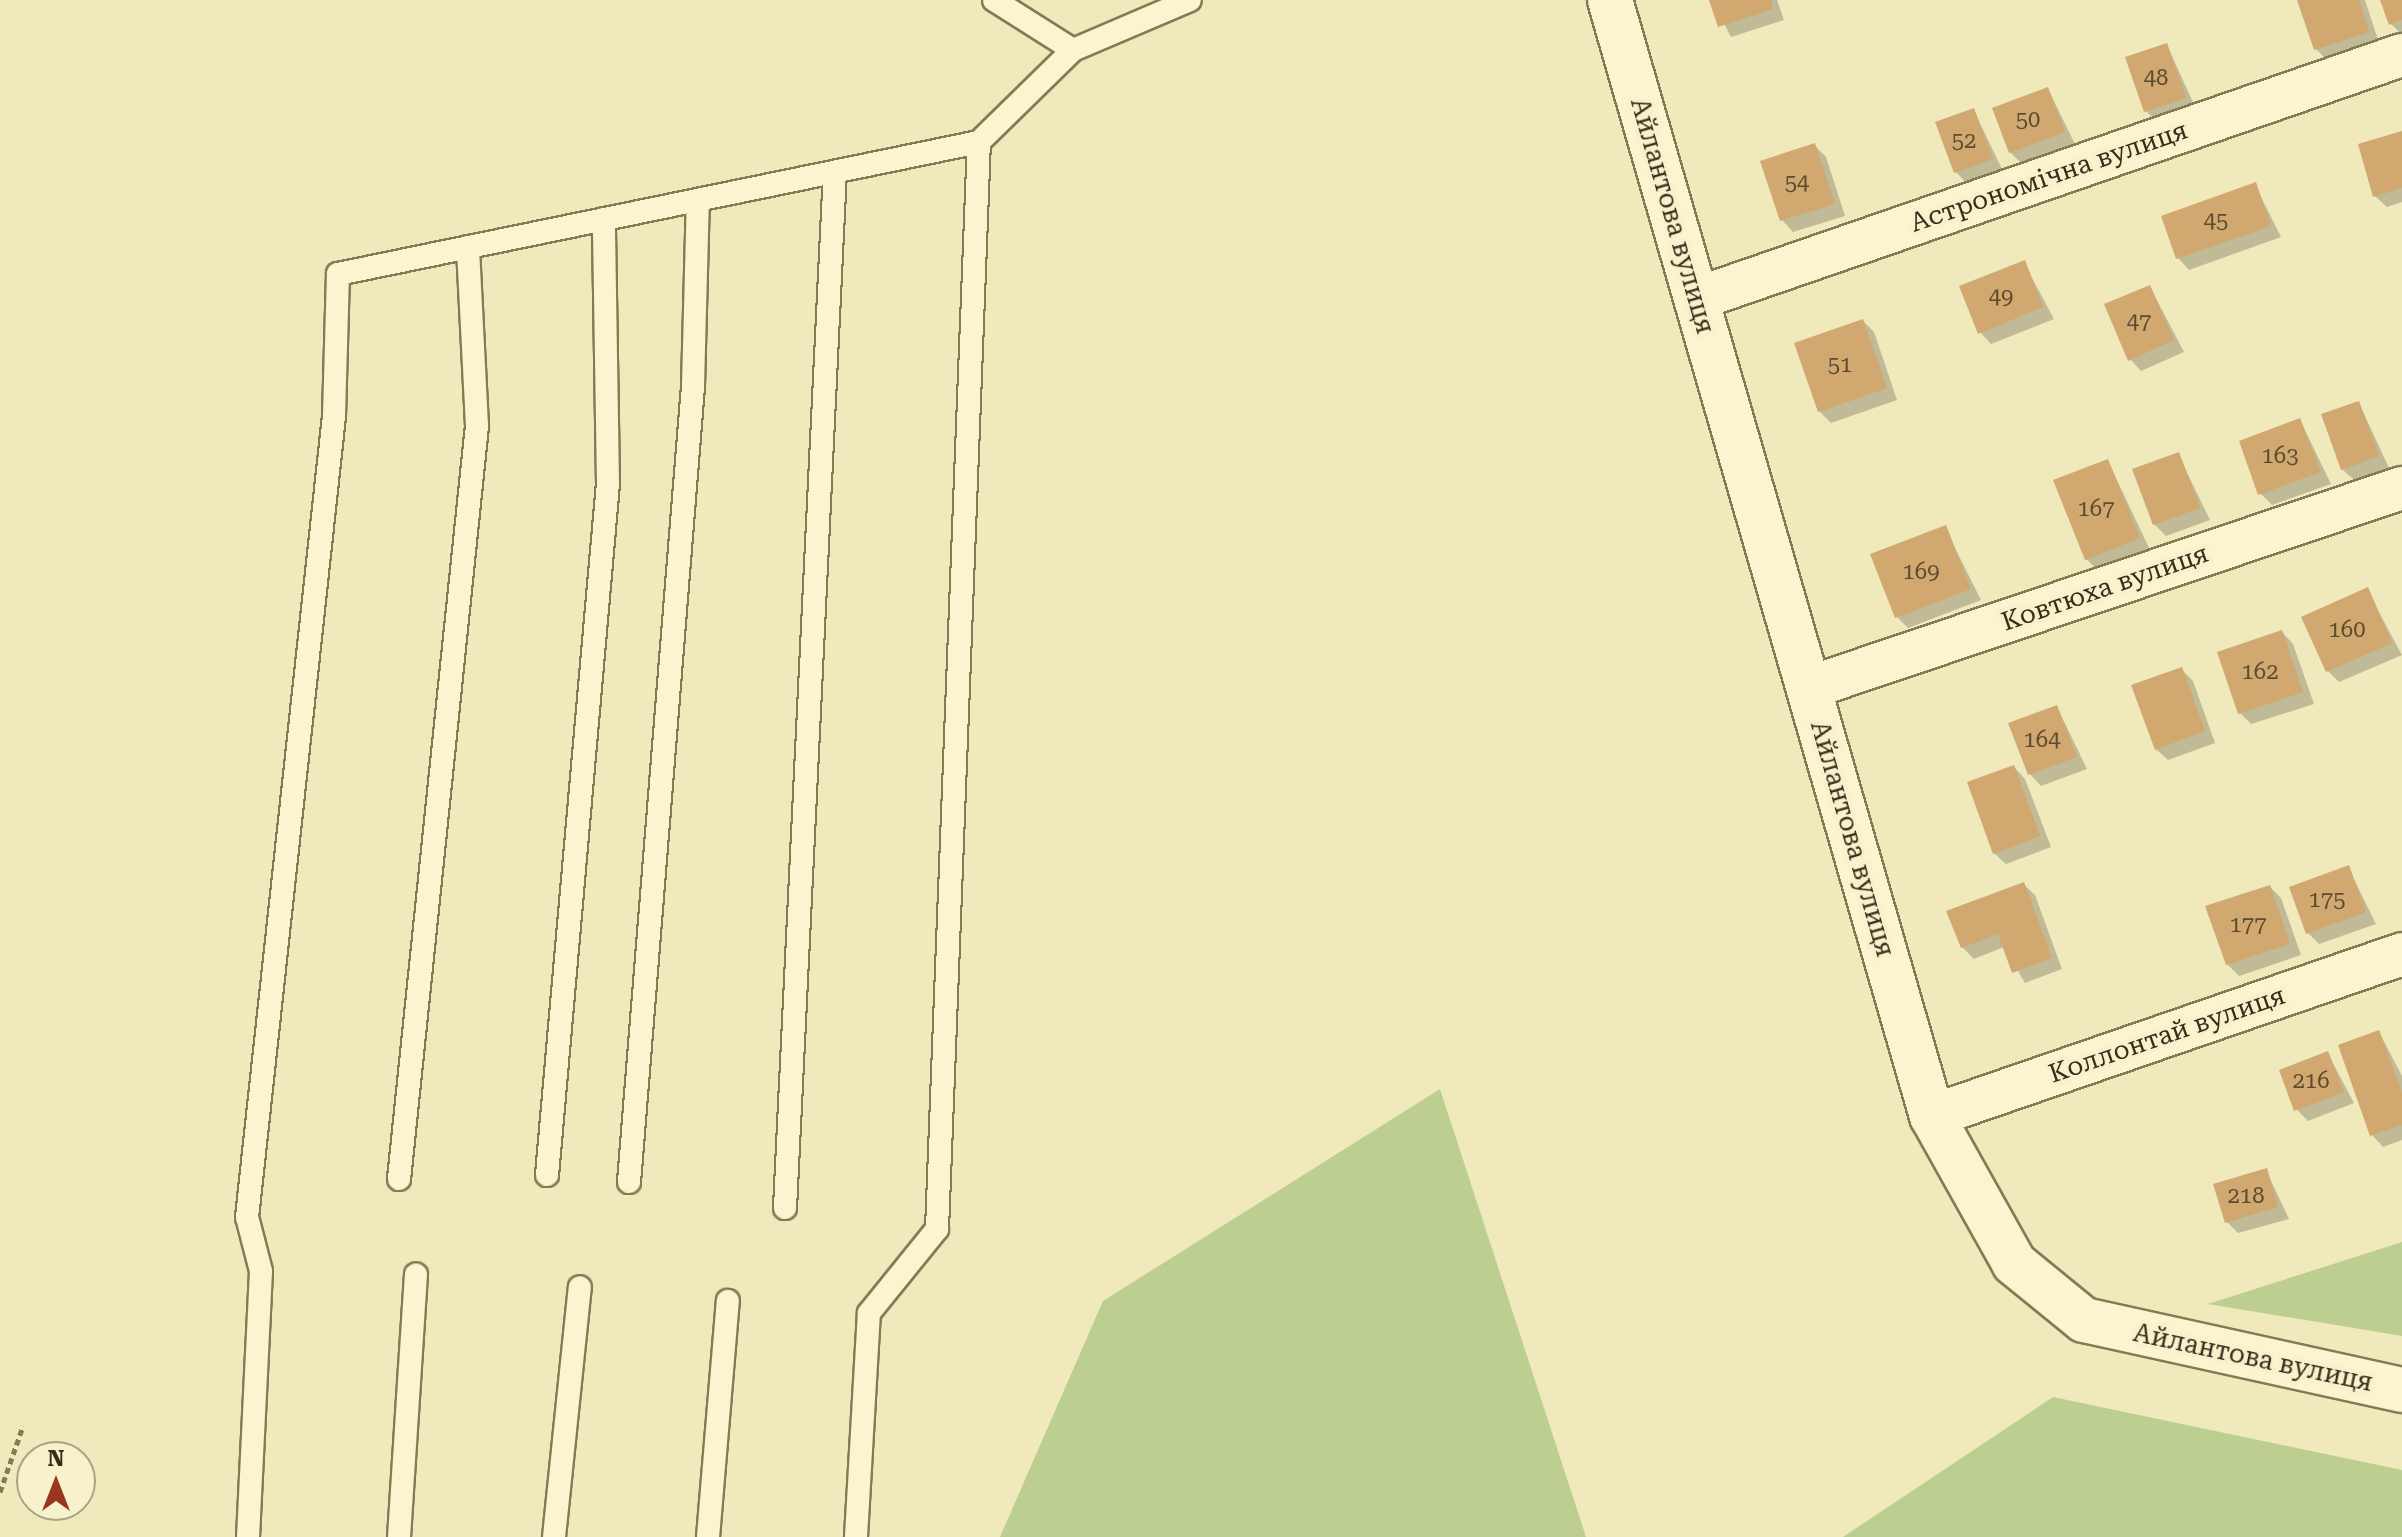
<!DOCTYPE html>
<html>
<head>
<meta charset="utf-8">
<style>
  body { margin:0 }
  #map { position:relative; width:2402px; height:1537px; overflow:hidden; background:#f0e9bc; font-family:"Roboto Serif",serif }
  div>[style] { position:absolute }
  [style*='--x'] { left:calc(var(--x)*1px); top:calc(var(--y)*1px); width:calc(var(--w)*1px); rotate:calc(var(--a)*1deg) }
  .green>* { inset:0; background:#bcce90 }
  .shadow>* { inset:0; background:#0003 }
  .building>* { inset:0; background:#d0a870 }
  .path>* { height:5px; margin-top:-2.5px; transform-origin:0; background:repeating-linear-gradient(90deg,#887955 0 6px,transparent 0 10px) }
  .roads { filter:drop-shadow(2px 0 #887955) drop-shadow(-2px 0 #887955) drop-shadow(0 2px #887955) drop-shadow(0 -2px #887955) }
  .service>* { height:22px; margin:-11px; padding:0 11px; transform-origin:11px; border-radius:11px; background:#faf5cf }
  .minor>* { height:42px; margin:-21px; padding:0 21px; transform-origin:21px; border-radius:21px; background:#faf5cf }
  .tertiary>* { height:44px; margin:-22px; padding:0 22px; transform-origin:22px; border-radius:22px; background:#faf5cf }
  span { translate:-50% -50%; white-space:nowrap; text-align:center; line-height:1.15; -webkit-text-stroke:8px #f7f2cc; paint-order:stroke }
  .number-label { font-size:22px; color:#5c4c30 }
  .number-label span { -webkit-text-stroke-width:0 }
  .street-label { font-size:26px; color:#362d1b }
  .north { position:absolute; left:16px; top:1441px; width:80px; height:80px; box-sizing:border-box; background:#f7f2cc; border:2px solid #aaa385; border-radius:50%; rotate:0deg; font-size:22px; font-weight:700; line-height:32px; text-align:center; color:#362d1b }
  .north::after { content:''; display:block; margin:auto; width:28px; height:36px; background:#9a3522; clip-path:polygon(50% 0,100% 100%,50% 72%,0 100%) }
</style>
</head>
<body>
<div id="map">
  <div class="green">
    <i style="clip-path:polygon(1440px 1089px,1586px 1537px,1000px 1537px,1103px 1301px)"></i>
    <i style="clip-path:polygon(2402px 1242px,2402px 1336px,2208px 1304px)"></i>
    <i style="clip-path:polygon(2053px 1397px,2402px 1470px,2402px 1537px,1843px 1537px)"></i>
  </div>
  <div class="shadow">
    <i style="clip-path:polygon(1712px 0,1777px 0,1784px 20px,1731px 37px)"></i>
    <i style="clip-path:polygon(2300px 0,2365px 0,2379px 43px,2327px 60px,2316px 49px)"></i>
    <i style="clip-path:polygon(2382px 0,2402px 0,2402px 35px,2391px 24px)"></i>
    <i style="clip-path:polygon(2167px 45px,2196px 109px,2157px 122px,2146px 111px)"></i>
    <i style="clip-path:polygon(2048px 89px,2075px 144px,2022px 164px,2010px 152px)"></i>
    <i style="clip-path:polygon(1974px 111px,2003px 171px,1967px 184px,1956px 172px)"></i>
    <i style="clip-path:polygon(2402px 133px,2402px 202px,2387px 207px,2375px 196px)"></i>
    <i style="clip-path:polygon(1815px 146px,1826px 157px,1845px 216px,1793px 232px,1782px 220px)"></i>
    <i style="clip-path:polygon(2255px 185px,2281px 237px,2189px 270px,2178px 258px)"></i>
    <i style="clip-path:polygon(2024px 263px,2054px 319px,1991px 344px,1980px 332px)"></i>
    <i style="clip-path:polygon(2150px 287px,2184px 352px,2141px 371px,2130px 359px)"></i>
    <i style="clip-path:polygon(1863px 321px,1874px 332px,1897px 400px,1831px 423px,1819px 411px)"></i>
    <i style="clip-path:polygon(2359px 403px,2389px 468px,2354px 480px,2342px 469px)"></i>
    <i style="clip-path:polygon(2300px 420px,2331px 484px,2272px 505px,2260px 493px)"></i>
    <i style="clip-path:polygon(2178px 454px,2210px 520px,2166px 536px,2154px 524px)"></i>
    <i style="clip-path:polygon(2108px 461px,2150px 550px,2098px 570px,2086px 559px)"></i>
    <i style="clip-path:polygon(1945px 528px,1981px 600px,1908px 628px,1897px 617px)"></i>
    <i style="clip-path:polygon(2367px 590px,2402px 655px,2339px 682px,2328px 671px)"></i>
    <i style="clip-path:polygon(2282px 632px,2293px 644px,2314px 704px,2251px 724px,2240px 713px)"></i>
    <i style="clip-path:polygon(2181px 669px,2193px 681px,2215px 743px,2168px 760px,2156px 749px)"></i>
    <i style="clip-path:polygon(2057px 707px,2087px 769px,2041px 786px,2030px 774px)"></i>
    <i style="clip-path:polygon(2014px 767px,2025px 779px,2051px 847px,2006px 864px,1994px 853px)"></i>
    <i style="clip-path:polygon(2348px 867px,2376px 924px,2319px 944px,2308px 933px)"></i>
    <i style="clip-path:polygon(2023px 884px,2035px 895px,2062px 969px,2025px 983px,2004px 947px,1974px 959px,1962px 947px)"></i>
    <i style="clip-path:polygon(2270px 887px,2281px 898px,2301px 955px,2239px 976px,2227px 964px)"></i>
    <i style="clip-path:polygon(2379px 1032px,2402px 1076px,2402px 1140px,2383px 1147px,2372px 1135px)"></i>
    <i style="clip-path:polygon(2328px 1054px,2354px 1103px,2308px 1121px,2296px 1109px)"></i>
    <i style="clip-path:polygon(2266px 1170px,2289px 1219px,2238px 1233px,2227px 1222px)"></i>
  </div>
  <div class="building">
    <i style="clip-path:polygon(1709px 0,1771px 0,1773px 9px,1718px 27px)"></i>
    <i style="clip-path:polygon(2297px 0,2359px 0,2369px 32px,2314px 50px)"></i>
    <i style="clip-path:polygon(2380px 0,2402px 0,2402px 20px,2389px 25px)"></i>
    <i style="clip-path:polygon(2167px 43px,2186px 98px,2144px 112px,2125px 57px)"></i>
    <i style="clip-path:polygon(2048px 87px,2065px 132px,2009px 153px,1992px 108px)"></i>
    <i style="clip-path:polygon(1974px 108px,1993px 159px,1954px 173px,1935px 122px)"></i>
    <i style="clip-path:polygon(2402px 131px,2402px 188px,2373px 197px,2358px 144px)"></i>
    <i style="clip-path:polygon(1815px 143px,1835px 204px,1780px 221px,1760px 161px)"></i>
    <i style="clip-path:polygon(2256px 182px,2271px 226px,2176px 259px,2161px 216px)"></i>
    <i style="clip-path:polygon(2025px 260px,2043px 307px,1978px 334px,1959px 286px)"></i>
    <i style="clip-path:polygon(2150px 285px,2174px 340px,2128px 361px,2104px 304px)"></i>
    <i style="clip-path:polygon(1863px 319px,1887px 388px,1818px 412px,1794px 343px)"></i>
    <i style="clip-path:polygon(2359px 401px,2379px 456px,2341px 470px,2321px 414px)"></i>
    <i style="clip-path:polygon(2300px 418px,2321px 472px,2258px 495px,2239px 441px)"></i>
    <i style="clip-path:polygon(2179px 452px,2200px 508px,2153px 525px,2132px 469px)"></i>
    <i style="clip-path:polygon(2108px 459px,2140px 538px,2085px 560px,2053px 480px)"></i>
    <i style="clip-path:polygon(1946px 525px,1971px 589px,1895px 618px,1870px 554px)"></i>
    <i style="clip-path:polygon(2368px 587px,2392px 643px,2326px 672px,2301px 617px)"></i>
    <i style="clip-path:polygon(2282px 630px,2303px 692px,2238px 714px,2217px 652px)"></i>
    <i style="clip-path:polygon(2182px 667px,2205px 731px,2155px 750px,2131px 685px)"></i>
    <i style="clip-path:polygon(2057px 705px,2077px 757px,2028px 775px,2008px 723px)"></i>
    <i style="clip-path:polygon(2014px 765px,2040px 836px,1993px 854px,1967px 782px)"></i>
    <i style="clip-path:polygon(2349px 865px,2366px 912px,2306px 934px,2289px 887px)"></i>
    <i style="clip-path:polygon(2024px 882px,2052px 958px,2012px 973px,1998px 934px,1961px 948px,1946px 911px)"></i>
    <i style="clip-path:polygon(2270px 885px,2290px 944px,2226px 965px,2205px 906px)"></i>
    <i style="clip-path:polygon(2379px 1030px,2402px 1093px,2402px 1125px,2370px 1136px,2338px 1045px)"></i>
    <i style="clip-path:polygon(2328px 1051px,2344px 1092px,2294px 1111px,2279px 1070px)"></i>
    <i style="clip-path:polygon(2267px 1168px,2278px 1207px,2225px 1223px,2213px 1184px)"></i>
  </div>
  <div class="path">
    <i style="--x:0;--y:1492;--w:70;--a:-70.8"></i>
  </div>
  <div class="roads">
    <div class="service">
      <i style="--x:994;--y:0;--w:93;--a:32.3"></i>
      <i style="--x:1073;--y:50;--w:127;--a:-23.1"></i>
      <i style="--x:547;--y:1175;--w:694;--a:-84.96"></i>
      <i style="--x:608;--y:484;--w:265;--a:-90.9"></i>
      <i style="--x:399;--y:1179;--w:757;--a:-84.09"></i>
      <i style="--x:477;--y:426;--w:179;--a:-92.9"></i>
      <i style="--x:629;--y:1182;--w:799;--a:-85.4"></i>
      <i style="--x:693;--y:386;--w:186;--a:-88.5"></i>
      <i style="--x:785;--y:1208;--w:1037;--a:-87.24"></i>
      <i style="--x:248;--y:1537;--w:266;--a:-87.2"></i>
      <i style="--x:261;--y:1271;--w:56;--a:-104.5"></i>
      <i style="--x:247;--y:1217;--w:806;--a:-83.8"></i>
      <i style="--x:334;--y:416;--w:142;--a:-88.4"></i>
      <i style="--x:338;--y:274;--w:654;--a:-11.64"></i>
      <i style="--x:979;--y:142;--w:132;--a:-44.4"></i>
      <i style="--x:399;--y:1537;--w:263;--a:-86.3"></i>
      <i style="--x:554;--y:1537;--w:251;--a:-84.1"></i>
      <i style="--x:708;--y:1537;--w:237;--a:-85.2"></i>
      <i style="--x:856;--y:1537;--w:224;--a:-86.7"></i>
      <i style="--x:869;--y:1313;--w:108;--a:-51"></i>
      <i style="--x:937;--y:1229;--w:1088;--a:-87.79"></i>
    </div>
    <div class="minor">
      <i style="--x:1696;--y:299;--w:747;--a:-19.07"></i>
      <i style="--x:1808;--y:688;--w:627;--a:-18.61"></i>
      <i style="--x:1932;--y:1116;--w:497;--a:-19"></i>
    </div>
    <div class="tertiary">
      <i style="--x:1610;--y:0;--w:1162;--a:73.91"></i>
      <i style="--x:1932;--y:1116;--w:168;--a:60.8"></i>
      <i style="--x:2014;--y:1263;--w:90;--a:39.2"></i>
      <i style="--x:2084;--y:1320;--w:326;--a:12.4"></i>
    </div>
  </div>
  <div class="number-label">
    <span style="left:2156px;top:78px">48</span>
    <span style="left:2028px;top:120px">50</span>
    <span style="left:1964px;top:141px">52</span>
    <span style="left:1797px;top:183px">54</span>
    <span style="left:2216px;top:221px">45</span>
    <span style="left:2001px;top:297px">49</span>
    <span style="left:2139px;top:322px">47</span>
    <span style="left:1840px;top:365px">51</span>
    <span style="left:2280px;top:456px">163</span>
    <span style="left:2096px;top:509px">167</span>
    <span style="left:1921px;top:572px">169</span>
    <span style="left:2347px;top:630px">160</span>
    <span style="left:2260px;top:672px">162</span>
    <span style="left:2042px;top:740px">164</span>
    <span style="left:2327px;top:900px">175</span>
    <span style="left:2248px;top:925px">177</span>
    <span style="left:2311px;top:1081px">216</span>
    <span style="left:2246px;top:1196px">218</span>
  </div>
  <div class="street-label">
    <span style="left:2049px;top:177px;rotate:-19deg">Астрономічна вулиця</span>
    <span style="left:1672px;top:216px;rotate:74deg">Айлантова вулиця</span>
    <span style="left:2105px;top:588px;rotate:-19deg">Ковтюха вулиця</span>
    <span style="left:1852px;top:839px;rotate:74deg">Айлантова вулиця</span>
    <span style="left:2167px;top:1035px;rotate:-19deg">Коллонтай вулиця</span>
    <span style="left:2253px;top:1358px;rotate:12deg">Айлантова вулиця</span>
  </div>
  <div class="north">N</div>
</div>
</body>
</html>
